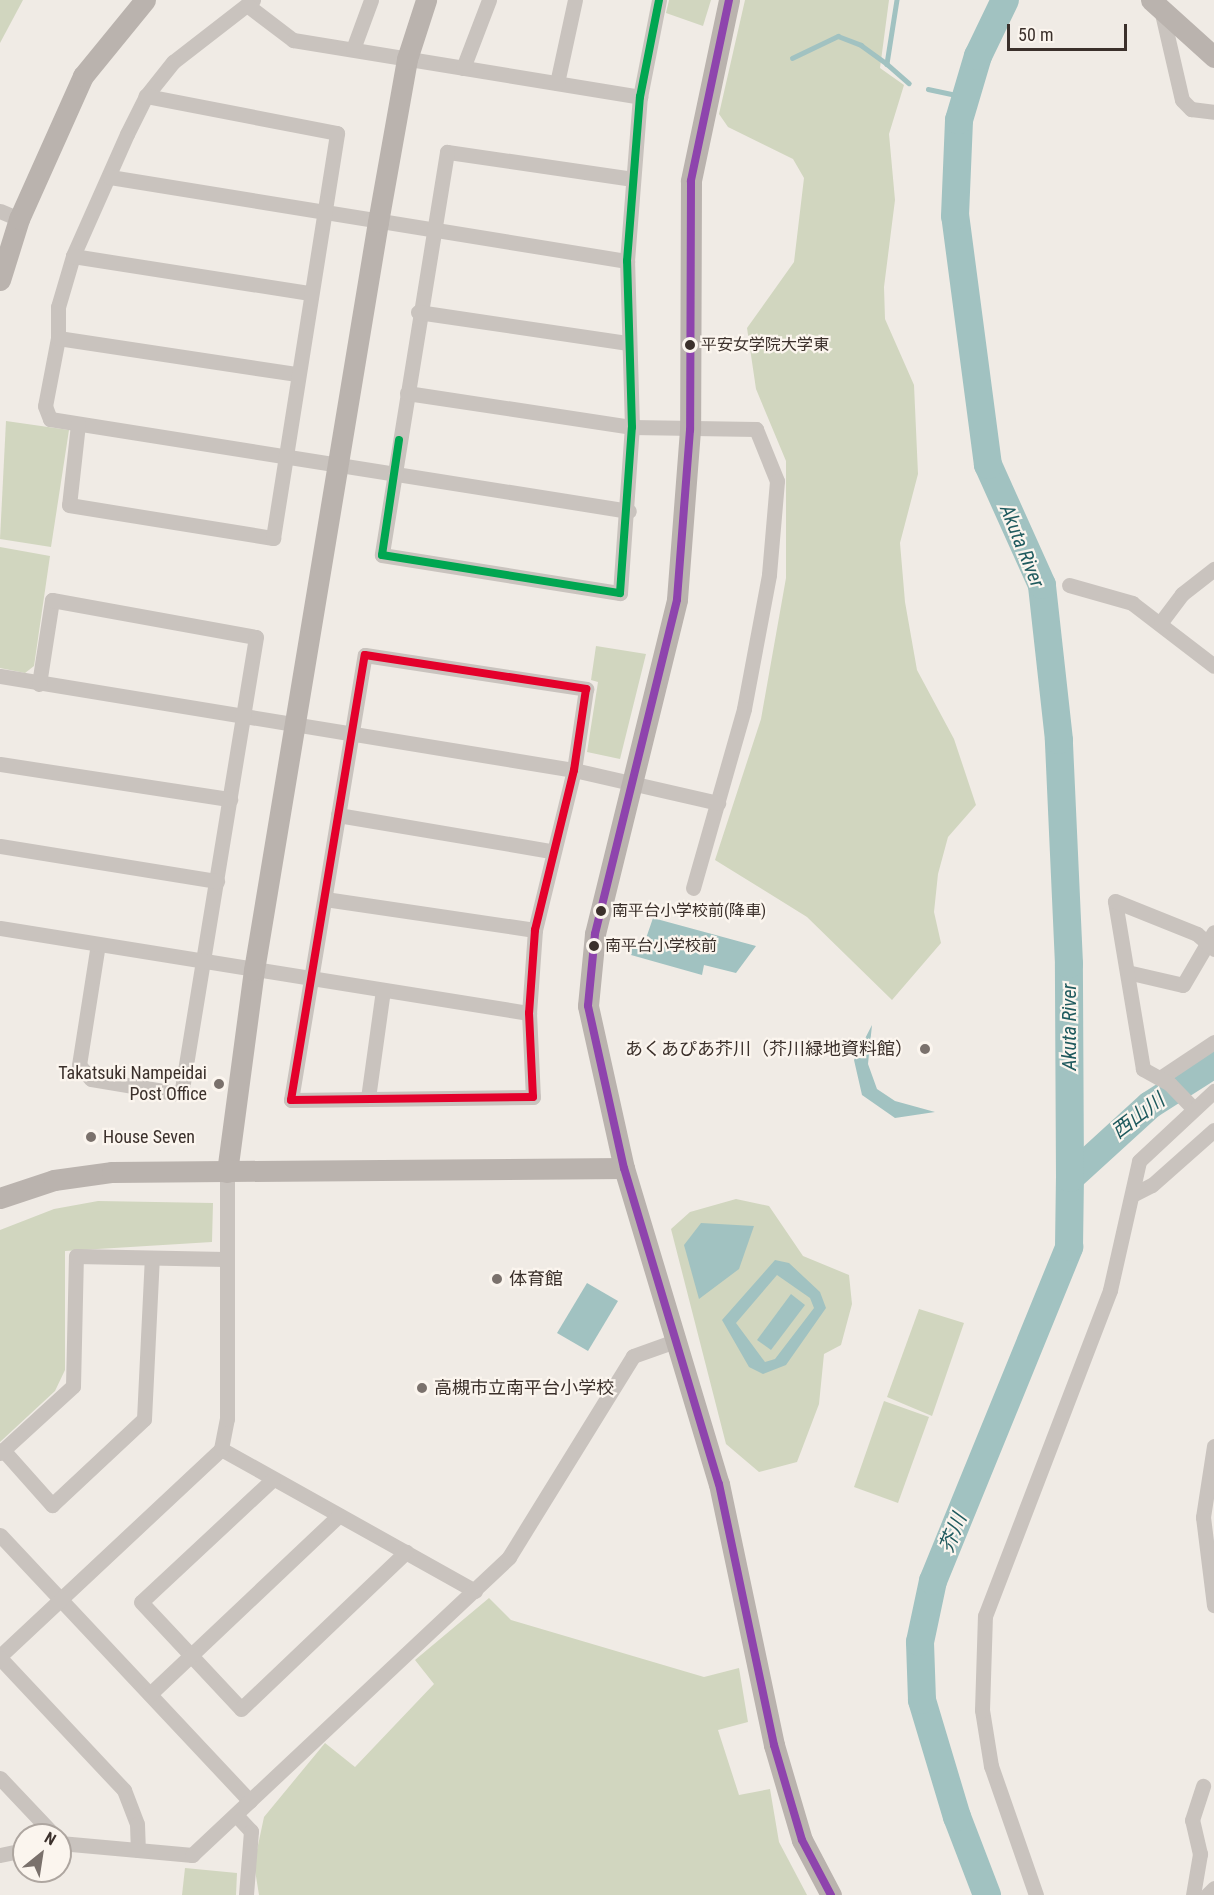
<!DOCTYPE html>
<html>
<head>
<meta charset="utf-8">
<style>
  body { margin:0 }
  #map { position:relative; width:1214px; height:1895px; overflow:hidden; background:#f0ebe5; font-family:"Roboto Condensed","Noto Sans JP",sans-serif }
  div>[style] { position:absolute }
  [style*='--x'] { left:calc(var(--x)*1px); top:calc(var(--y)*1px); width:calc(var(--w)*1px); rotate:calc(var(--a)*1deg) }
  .green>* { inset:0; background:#d1d6bf }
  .water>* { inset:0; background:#a1c2c1 }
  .stream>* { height:4.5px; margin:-2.25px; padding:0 2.25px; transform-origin:2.25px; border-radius:2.25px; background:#a1c2c1 }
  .river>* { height:28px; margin:-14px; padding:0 14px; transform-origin:14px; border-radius:14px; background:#a1c2c1 }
  .street>* { height:15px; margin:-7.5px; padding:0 7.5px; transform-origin:7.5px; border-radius:7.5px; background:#c9c3be }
  .secondary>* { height:21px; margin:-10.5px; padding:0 10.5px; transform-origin:10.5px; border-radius:10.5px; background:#bab3ae }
  .bus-1>* { height:8px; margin:-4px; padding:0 4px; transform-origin:4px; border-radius:4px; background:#8e44ad }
  .bus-2>* { height:8px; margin:-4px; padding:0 4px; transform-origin:4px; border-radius:4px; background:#00a651 }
  .bus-3>* { height:8px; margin:-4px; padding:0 4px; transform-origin:4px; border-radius:4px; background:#e4002b }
  .dots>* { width:16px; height:16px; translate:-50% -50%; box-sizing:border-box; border:3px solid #fbf5ee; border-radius:50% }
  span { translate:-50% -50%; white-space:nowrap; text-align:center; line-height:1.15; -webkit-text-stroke:4.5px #fbf5ee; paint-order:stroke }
  .bus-label { font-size:16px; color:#3b302b }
  .left { translate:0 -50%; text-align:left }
  .poi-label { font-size:18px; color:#3b302b }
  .right { translate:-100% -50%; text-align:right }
  .water-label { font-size:20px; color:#1f5a5e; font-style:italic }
  .north { position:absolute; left:12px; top:1823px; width:60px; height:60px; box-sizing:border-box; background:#fbf5ee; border:2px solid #aea6a0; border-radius:50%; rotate:30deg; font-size:16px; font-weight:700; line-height:24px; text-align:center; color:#3b302b }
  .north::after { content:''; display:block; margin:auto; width:21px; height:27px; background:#7a716c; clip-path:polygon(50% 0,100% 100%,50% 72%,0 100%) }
  .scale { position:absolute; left:1007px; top:24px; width:120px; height:27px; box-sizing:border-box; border:3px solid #3b302b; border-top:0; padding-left:8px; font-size:18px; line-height:21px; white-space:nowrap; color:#3b302b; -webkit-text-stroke:4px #fbf5ee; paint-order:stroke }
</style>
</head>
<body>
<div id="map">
  <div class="green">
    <i style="clip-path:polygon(0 0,23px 0,0 43px)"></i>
    <i style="clip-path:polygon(669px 0,711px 0,703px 26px,666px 13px)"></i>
    <i style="clip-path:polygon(745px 0,889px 0,880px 68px,904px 85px,889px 134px,895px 200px,884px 287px,885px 319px,914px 385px,918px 474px,900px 543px,905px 602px,917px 670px,954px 739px,976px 805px,948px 837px,938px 874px,934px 912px,941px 943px,892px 1000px,807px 917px,715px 860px,761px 719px,786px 578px,786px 461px,756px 389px,747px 328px,794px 262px,804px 178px,793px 159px,728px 127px,719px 114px)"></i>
    <i style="clip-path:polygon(6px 421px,69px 430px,51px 547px,0 539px)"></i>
    <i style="clip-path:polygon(0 547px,50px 556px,34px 666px,25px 673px,0 668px)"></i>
    <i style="clip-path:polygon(596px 646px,646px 654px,620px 759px,587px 752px,598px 682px,591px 680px)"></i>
    <i style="clip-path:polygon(736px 1199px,769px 1206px,803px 1256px,849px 1275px,852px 1304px,841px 1345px,824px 1354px,819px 1404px,797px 1462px,759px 1472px,726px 1444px,671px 1229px,690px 1212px)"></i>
    <i style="clip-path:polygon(98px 1201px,213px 1203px,212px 1242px,65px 1251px,65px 1370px,55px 1391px,0 1442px,0 1230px,54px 1209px)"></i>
    <i style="clip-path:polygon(919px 1309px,964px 1323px,932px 1416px,887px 1397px)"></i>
    <i style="clip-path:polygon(884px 1401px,929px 1417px,898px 1503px,854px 1487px)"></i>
    <i style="clip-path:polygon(489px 1598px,511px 1620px,704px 1677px,739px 1668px,748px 1722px,718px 1730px,739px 1795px,770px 1789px,779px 1842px,807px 1895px,259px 1895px,254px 1864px,264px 1817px,325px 1743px,355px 1767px,434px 1684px,415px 1660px)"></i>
    <i style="clip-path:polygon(185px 1868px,237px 1873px,236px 1895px,182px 1895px)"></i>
  </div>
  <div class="water">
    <i style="clip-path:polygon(653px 918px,756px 946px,736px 973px,704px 965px,702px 975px,631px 955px,633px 943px,643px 947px)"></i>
    <i style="clip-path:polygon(872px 1025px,868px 1064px,877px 1089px,895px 1101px,935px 1112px,895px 1118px,862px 1095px,854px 1060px)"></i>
    <i style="clip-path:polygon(701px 1223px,754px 1226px,739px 1269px,699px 1299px,684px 1245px)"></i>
    <i style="clip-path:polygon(evenodd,775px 1260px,789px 1263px,820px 1292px,826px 1308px,786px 1365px,763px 1374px,749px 1367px,722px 1320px,775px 1260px,777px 1275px,810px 1298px,814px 1308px,775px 1359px,765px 1362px,736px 1323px,777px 1275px)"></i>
    <i style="clip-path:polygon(587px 1283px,618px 1301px,588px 1351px,557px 1333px)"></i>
    <i style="clip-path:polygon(791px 1294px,805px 1305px,771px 1350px,757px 1340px)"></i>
  </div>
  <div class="stream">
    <i style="--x:897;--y:0;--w:65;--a:98.9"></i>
    <i style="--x:887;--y:64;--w:29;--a:41"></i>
    <i style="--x:792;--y:58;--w:51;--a:-25.6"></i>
    <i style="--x:838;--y:36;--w:25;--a:21"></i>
    <i style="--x:861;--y:45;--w:32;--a:36"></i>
    <i style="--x:928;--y:89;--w:38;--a:12"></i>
  </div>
  <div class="river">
    <i style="--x:1070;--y:1178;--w:108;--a:-42.4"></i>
    <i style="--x:1150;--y:1105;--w:76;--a:-32.6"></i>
    <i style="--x:987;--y:1895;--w:84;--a:-111"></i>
    <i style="--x:957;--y:1817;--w:122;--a:-106.7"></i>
    <i style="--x:922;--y:1700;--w:58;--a:-92"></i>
    <i style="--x:920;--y:1642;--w:62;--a:-78"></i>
    <i style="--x:933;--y:1581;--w:361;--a:-67.8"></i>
    <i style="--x:1069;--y:1247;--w:69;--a:-89.2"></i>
    <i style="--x:1070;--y:1178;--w:214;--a:-90.3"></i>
    <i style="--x:1069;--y:964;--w:224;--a:-92.6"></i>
    <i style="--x:1059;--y:740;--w:156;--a:-96.3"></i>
    <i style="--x:1042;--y:585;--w:132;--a:-114.2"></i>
    <i style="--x:988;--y:465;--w:251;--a:-97.5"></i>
    <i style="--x:955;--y:216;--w:96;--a:-87.6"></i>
    <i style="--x:959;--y:120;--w:67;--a:-73.5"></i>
    <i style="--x:978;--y:56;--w:62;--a:-64.3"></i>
  </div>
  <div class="street">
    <i style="--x:253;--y:0;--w:101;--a:142.2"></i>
    <i style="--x:173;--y:62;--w:43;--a:128.5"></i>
    <i style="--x:146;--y:96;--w:42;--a:116.6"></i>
    <i style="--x:127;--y:134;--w:133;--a:113.9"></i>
    <i style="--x:73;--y:256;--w:53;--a:106.4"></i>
    <i style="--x:58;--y:307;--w:31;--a:90"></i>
    <i style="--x:58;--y:338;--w:69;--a:100.8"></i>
    <i style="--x:45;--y:406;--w:14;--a:69"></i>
    <i style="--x:50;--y:419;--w:586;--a:9.03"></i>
    <i style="--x:247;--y:5;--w:58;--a:37.3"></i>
    <i style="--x:293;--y:40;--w:352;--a:9.3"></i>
    <i style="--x:1161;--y:9;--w:93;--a:77"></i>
    <i style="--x:1182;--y:100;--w:13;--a:45"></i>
    <i style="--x:1191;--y:109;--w:23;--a:7"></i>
    <i style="--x:353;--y:49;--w:52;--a:-69.8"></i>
    <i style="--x:463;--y:68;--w:73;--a:-69.1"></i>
    <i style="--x:557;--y:83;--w:85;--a:-77.8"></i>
    <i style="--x:110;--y:177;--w:524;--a:9.23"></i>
    <i style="--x:633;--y:179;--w:188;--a:-171.7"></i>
    <i style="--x:447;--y:152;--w:408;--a:99.2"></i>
    <i style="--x:382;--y:555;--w:241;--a:9.1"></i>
    <i style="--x:620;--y:593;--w:166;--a:-85.9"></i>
    <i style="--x:632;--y:427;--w:166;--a:-91.7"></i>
    <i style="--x:627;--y:261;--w:165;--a:-85.5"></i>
    <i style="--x:640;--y:97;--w:99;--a:-78.9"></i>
    <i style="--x:0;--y:211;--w:21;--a:23"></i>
    <i style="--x:73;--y:256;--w:240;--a:8.9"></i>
    <i style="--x:418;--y:312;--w:211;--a:8.4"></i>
    <i style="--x:58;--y:338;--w:242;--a:8.6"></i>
    <i style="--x:407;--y:393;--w:228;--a:8.6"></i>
    <i style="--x:632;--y:427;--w:124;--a:0.9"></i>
    <i style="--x:756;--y:429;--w:56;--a:68"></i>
    <i style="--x:777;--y:481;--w:94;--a:94.9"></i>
    <i style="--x:769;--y:575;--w:136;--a:100.6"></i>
    <i style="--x:744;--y:709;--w:186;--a:105.9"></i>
    <i style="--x:78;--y:424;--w:81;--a:96.3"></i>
    <i style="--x:69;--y:505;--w:207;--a:9.2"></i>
    <i style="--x:273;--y:538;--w:410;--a:-81"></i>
    <i style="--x:337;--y:133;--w:195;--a:-169"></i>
    <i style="--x:1069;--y:585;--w:66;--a:15.9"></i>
    <i style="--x:1132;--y:603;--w:103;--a:37.5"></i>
    <i style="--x:1161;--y:622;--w:35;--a:-53"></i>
    <i style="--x:1182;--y:594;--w:41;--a:-38"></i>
    <i style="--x:365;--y:655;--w:224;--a:8.7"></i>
    <i style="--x:586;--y:689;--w:82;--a:98.4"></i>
    <i style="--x:574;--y:770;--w:165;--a:103.7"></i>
    <i style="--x:535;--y:930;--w:83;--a:94.1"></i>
    <i style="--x:529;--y:1013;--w:84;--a:87.3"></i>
    <i style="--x:533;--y:1097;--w:242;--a:179.3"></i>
    <i style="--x:291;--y:1100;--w:451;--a:-80.6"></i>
    <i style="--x:0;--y:676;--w:582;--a:9.3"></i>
    <i style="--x:574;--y:770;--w:148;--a:12.9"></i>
    <i style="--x:39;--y:684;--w:85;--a:-81.2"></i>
    <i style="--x:52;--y:600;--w:207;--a:10.3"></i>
    <i style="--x:256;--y:637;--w:463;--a:99.3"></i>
    <i style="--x:181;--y:1094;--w:91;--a:-170.5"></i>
    <i style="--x:91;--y:1079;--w:18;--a:-131"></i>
    <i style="--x:79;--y:1065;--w:122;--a:-81.1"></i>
    <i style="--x:0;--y:764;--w:233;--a:8.7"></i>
    <i style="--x:338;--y:815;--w:216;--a:9.6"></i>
    <i style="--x:0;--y:846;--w:220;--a:9.2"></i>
    <i style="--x:325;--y:899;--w:212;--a:8.4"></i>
    <i style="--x:0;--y:928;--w:536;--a:9.13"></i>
    <i style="--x:1127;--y:972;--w:57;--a:13.1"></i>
    <i style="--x:1183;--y:985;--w:61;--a:-59.7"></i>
    <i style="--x:1160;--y:1078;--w:65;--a:-33.7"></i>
    <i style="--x:368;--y:1098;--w:109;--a:-82.1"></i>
    <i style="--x:1192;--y:1107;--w:32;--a:-134"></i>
    <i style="--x:1170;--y:1084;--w:31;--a:-151"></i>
    <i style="--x:1143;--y:1069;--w:170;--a:-99.5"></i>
    <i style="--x:1115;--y:901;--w:88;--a:21.9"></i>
    <i style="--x:1197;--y:934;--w:23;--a:41"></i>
    <i style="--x:1132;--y:1195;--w:22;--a:-27"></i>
    <i style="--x:1152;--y:1185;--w:83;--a:-41.6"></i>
    <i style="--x:1214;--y:1446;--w:72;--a:98.8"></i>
    <i style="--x:1203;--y:1517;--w:89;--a:82.9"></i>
    <i style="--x:221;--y:1449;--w:291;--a:29.2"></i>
    <i style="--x:3;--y:1450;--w:74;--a:48.3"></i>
    <i style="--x:52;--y:1505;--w:126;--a:-43.1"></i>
    <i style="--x:144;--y:1419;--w:161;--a:-87.2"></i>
    <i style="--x:0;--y:1453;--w:99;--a:-42.5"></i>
    <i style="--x:73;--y:1386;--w:130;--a:-88.7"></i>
    <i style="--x:76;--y:1256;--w:149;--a:1.2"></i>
    <i style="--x:273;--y:1479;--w:180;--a:137"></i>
    <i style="--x:141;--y:1602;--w:146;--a:46.9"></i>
    <i style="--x:241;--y:1709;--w:228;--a:-43.6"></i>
    <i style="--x:0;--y:1535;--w:365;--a:46.8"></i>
    <i style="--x:0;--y:1656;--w:303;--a:-43.1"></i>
    <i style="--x:221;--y:1449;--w:31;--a:-79"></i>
    <i style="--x:227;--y:1419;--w:247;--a:-90"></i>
    <i style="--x:0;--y:1658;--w:181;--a:46.8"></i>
    <i style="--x:124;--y:1790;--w:36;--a:69"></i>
    <i style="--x:137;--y:1824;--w:26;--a:88"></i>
    <i style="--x:150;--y:1694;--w:260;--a:-43.4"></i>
    <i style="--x:0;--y:1778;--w:79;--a:46.5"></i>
    <i style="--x:236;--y:1815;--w:22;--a:47"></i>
    <i style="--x:251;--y:1831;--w:64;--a:94.5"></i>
    <i style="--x:60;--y:1843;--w:133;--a:5.2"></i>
    <i style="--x:192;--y:1855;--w:435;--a:-43.2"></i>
    <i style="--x:509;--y:1557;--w:236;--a:-58.3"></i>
    <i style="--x:633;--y:1356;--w:48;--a:-19.6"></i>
    <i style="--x:0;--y:1855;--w:25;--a:-12"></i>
    <i style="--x:1036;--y:1895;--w:137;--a:-109.2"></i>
    <i style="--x:991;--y:1766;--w:57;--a:-99.1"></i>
    <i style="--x:982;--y:1710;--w:94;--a:-88.2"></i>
    <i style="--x:985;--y:1616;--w:349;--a:-69"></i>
    <i style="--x:1110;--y:1290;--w:132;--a:-77.3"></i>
    <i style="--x:1139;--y:1161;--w:103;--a:-43"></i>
    <i style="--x:1193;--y:1895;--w:42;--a:-80.3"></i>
    <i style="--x:1200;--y:1854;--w:35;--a:-103"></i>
    <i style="--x:1192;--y:1820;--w:36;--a:-72"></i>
    <i style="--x:1207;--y:1895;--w:10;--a:-45"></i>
  </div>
  <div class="secondary">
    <i style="--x:729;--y:0;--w:185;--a:101.9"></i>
    <i style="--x:691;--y:181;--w:249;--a:90.2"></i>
    <i style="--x:690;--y:430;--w:170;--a:94.4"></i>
    <i style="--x:677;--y:600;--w:344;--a:103.8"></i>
    <i style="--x:595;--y:934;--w:72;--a:95.6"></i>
    <i style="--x:588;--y:1006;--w:166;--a:77.5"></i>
    <i style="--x:624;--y:1168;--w:330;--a:73.3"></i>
    <i style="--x:719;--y:1484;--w:267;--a:78.1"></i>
    <i style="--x:774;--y:1745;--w:99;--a:73.6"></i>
    <i style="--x:802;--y:1840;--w:62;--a:62.2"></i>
    <i style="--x:1151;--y:0;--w:85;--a:42.1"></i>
    <i style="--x:0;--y:280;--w:64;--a:-72.7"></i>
    <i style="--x:19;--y:219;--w:157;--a:-65.9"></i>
    <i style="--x:83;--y:76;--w:98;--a:-50.8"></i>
    <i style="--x:227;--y:1172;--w:204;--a:-82.4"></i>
    <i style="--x:254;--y:970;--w:758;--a:-80.59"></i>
    <i style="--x:378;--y:222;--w:166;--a:-79.9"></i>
    <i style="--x:407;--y:59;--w:62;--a:-72.1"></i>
    <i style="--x:0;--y:1198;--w:57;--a:-18.4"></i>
    <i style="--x:54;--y:1180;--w:59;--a:-7.9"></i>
    <i style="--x:112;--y:1172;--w:512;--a:-0.45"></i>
  </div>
  <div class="bus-1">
    <i style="--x:729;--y:0;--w:185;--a:101.9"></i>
    <i style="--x:691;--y:181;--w:249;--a:90.2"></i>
    <i style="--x:690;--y:430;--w:170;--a:94.4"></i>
    <i style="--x:677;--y:600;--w:344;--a:103.8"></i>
    <i style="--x:595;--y:934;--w:72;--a:95.6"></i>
    <i style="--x:588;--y:1006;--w:166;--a:77.5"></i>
    <i style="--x:624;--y:1168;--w:330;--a:73.3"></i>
    <i style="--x:719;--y:1484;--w:267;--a:78.1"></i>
    <i style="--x:774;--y:1745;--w:99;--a:73.6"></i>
    <i style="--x:802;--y:1840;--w:62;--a:62.2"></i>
  </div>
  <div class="bus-2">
    <i style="--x:399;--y:440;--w:116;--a:98.4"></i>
    <i style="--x:382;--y:555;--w:241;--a:9.1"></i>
    <i style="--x:620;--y:593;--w:166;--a:-85.9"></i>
    <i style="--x:632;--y:427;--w:166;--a:-91.7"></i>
    <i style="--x:627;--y:261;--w:165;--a:-85.5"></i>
    <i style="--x:640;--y:97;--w:99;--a:-78.9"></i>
  </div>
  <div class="bus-3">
    <i style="--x:365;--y:655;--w:224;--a:8.7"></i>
    <i style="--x:586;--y:689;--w:82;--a:98.4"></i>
    <i style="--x:574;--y:770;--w:165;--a:103.7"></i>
    <i style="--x:535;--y:930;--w:83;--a:94.1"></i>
    <i style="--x:529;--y:1013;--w:84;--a:87.3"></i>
    <i style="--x:533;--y:1097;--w:242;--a:179.3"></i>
    <i style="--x:291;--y:1100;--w:451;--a:-80.6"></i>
  </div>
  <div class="dots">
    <i style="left:690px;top:345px;background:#3b302b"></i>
    <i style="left:601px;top:911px;background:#3b302b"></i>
    <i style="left:594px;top:946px;background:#3b302b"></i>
    <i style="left:925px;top:1049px;background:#7a716c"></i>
    <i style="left:219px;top:1084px;background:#7a716c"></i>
    <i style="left:91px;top:1137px;background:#7a716c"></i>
    <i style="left:497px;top:1279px;background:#7a716c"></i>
    <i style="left:422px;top:1388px;background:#7a716c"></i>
  </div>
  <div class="bus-label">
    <span class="left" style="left:701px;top:345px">平安女学院大学東</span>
    <span class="left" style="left:612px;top:911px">南平台小学校前(降車)</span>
    <span class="left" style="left:605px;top:946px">南平台小学校前</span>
  </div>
  <div class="poi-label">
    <span class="right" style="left:913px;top:1049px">あくあぴあ芥川（芥川緑地資料館）</span>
    <span class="right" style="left:207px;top:1084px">Takatsuki Nampeidai<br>Post Office</span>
    <span class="left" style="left:103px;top:1137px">House Seven</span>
    <span class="left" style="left:509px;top:1279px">体育館</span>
    <span class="left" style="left:434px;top:1388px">高槻市立南平台小学校</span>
  </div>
  <div class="water-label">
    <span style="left:1022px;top:546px;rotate:68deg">Akuta River</span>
    <span style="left:1069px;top:1027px;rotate:-90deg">Akuta River</span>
    <span style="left:1138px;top:1116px;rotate:-37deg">西山川</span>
    <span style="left:953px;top:1533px;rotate:-68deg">芥川</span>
  </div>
  <div class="north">N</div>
  <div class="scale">50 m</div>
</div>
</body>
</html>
